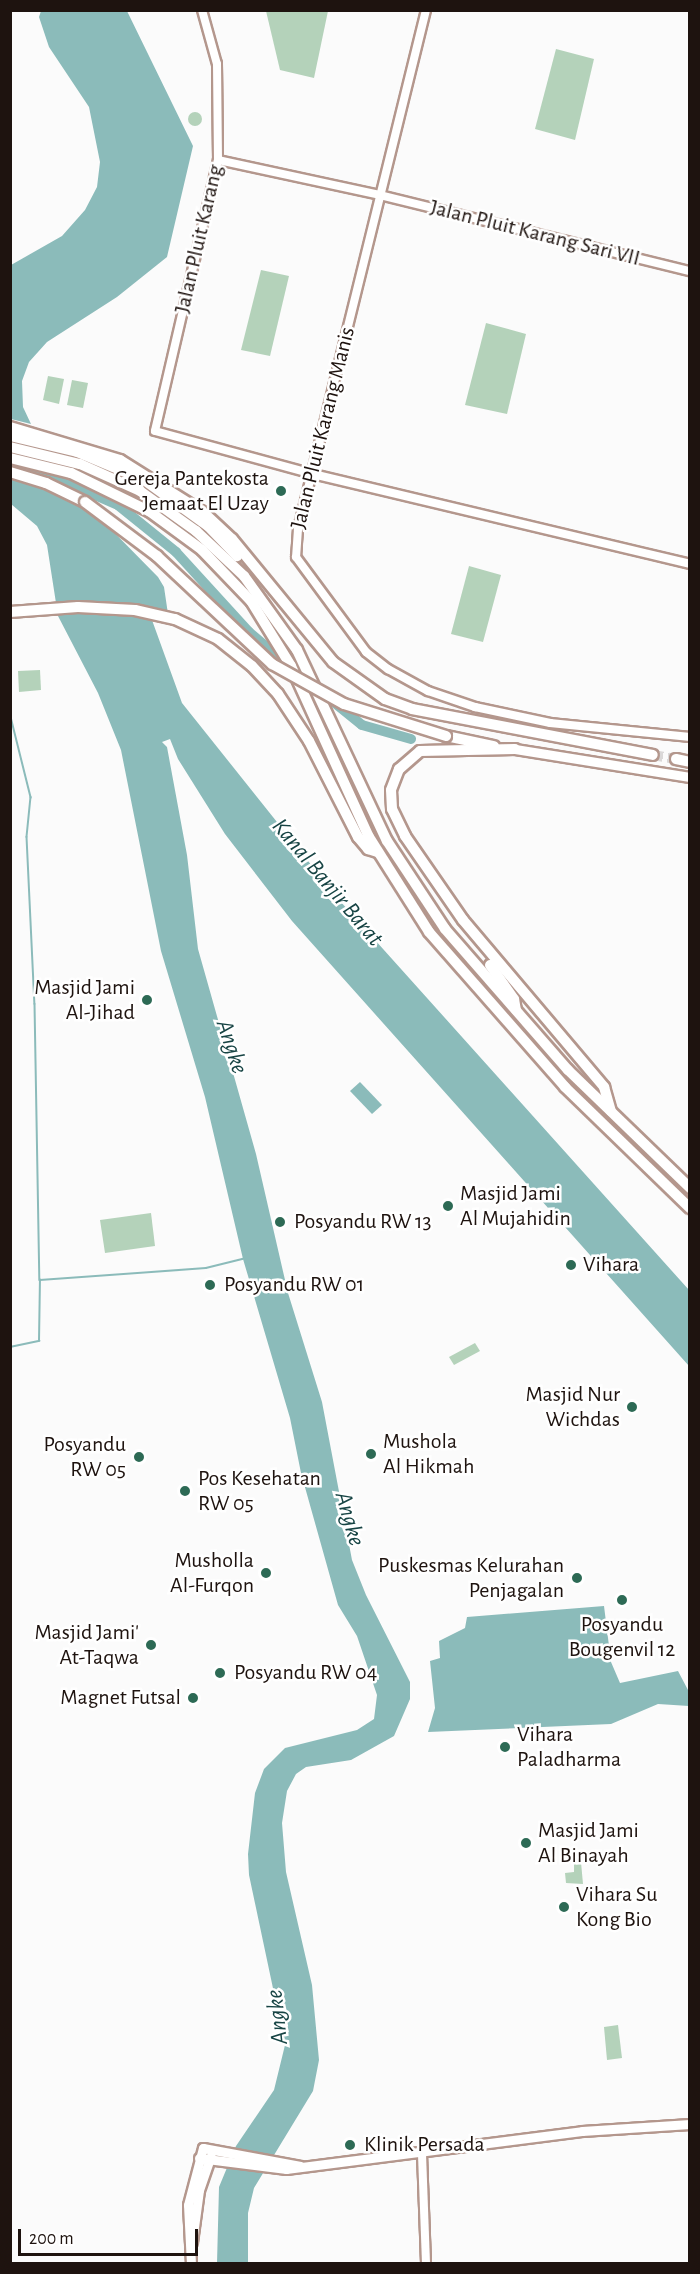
<!DOCTYPE html>
<html>
<head>
<meta charset="utf-8">
<style>
  body { margin:0 }
  #map { position:relative; width:700px; height:2274px; overflow:hidden; background:#fbfbfb; font-family:"Alegreya Sans",sans-serif }
  div>[style] { position:absolute }
  [style*='--x'] { left:calc(var(--x)*1px); top:calc(var(--y)*1px); width:calc(var(--w)*1px); rotate:calc(var(--a)*1deg) }
  .green>* { inset:0; background:#b4d2ba }
  .round { border-radius:50% }
  .water>* { inset:0; background:#8bbbba }
  .stream>* { height:1.5px; margin:-0.75px; padding:0 0.75px; transform-origin:0.75px; border-radius:0.75px; background:#8bbbba }
  .river>* { height:10px; margin:-5px; padding:0 5px; transform-origin:5px; border-radius:5px; background:#8bbbba }
  .highway-tunnel>* { height:10px; margin-top:-5px; transform-origin:0; background:repeating-linear-gradient(90deg,#dad8d8 0 10px,transparent 0 15px) }
  .roads { filter:drop-shadow(2px 0 #b4978d) drop-shadow(-2px 0 #b4978d) drop-shadow(0 2px #b4978d) drop-shadow(0 -2px #b4978d) }
  .minor>* { height:8px; margin:-4px; padding:0 4px; transform-origin:4px; border-radius:4px; background:#fff }
  .major>* { height:9px; margin:-4.5px; padding:0 4.5px; transform-origin:4.5px; border-radius:4.5px; background:#fff }
  .highway>* { height:10px; margin:-5px; padding:0 5px; transform-origin:5px; border-radius:5px; background:#fff }
  .bridges { filter:drop-shadow(2px 0 #b4978d) drop-shadow(-2px 0 #b4978d) drop-shadow(0 2px #b4978d) drop-shadow(0 -2px #b4978d) }
  .highway-bridge>* { height:10px; margin:-5px; padding:0 5px; transform-origin:5px; border-radius:5px; background:#fff }
  .dots>* { width:16px; height:16px; translate:-50% -50%; box-sizing:border-box; border:3px solid #fff; border-radius:50% }
  span { translate:-50% -50%; white-space:nowrap; text-align:center; line-height:1.15; -webkit-text-stroke:5px #fff; paint-order:stroke }
  .street-label { font-size:22px; color:#1e130f }
  .poi-label { font-size:22px; color:#1e130f }
  .right { translate:-100% -50%; text-align:right }
  .left { translate:0 -50%; text-align:left }
  .water-label { font-size:24px; color:#174444; font-style:italic }
  .frame { position:absolute; inset:0; border:12px solid #1e130f; pointer-events:none }
  .scale { position:absolute; left:18px; top:2229px; width:180px; height:27px; box-sizing:border-box; border:3px solid #1e130f; border-top:0; padding-left:8px; font-size:18px; line-height:21px; white-space:nowrap; color:#1e130f; -webkit-text-stroke:4px #fff; paint-order:stroke }
</style>
</head>
<body>
<div id="map">
  <div class="green">
    <i style="clip-path:polygon(266px 11px,328px 11px,314px 78px,280px 70px)"></i>
    <i style="clip-path:polygon(556px 49px,594px 59px,575px 140px,535px 129px)"></i>
    <i class="round" style="left:188px;top:112px;width:14px;height:14px"></i>
    <i style="clip-path:polygon(261px 270px,289px 276px,270px 356px,241px 350px)"></i>
    <i style="clip-path:polygon(486px 323px,526px 334px,507px 414px,465px 405px)"></i>
    <i style="clip-path:polygon(48px 376px,64px 379px,59px 404px,43px 400px)"></i>
    <i style="clip-path:polygon(72px 380px,88px 383px,83px 408px,67px 405px)"></i>
    <i style="clip-path:polygon(469px 566px,501px 575px,483px 642px,451px 634px)"></i>
    <i style="clip-path:polygon(40px 670px,41px 690px,19px 692px,18px 671px)"></i>
    <i style="clip-path:polygon(151px 1213px,155px 1246px,105px 1253px,100px 1220px)"></i>
    <i style="clip-path:polygon(475px 1343px,480px 1351px,454px 1365px,449px 1357px)"></i>
    <i style="clip-path:polygon(581px 1862px,583px 1884px,566px 1883px,565px 1873px,574px 1872px,574px 1863px)"></i>
    <i style="clip-path:polygon(618px 2025px,622px 2058px,607px 2060px,604px 2027px)"></i>
  </div>
  <div class="water">
    <i style="clip-path:polygon(41px 11px,127px 11px,193px 146px,167px 257px,117px 297px,47px 342px,29px 362px,22px 381px,23px 407px,31px 424px,11px 419px,11px 265px,62px 236px,85px 210px,97px 187px,100px 162px,89px 107px,49px 47px,39px 17px)"></i>
    <i style="clip-path:polygon(11px 477px,47px 486px,94px 512px,158px 577px,164px 587px,168px 614px,148px 609px,182px 703px,340px 901px,689px 1290px,689px 1366px,292px 921px,225px 834px,178px 759px,170px 739px,162px 742px,167px 747px,187px 855px,198px 949px,256px 1154px,288px 1293px,322px 1402px,352px 1560px,366px 1595px,410px 1682px,410px 1699px,394px 1736px,351px 1760px,306px 1767px,296px 1774px,287px 1791px,282px 1823px,286px 1872px,312px 1985px,319px 2060px,313px 2091px,254px 2188px,248px 2213px,248px 2263px,217px 2263px,219px 2187px,236px 2146px,274px 2090px,285px 2045px,249px 1875px,248px 1854px,255px 1793px,264px 1769px,285px 1748px,357px 1730px,374px 1719px,377px 1695px,357px 1636px,338px 1605px,301px 1473px,290px 1418px,243px 1259px,205px 1097px,161px 951px,121px 750px,98px 693px,58px 616px,47px 545px,37px 526px,11px 504px)"></i>
    <i style="clip-path:polygon(360px 1082px,382px 1105px,372px 1114px,350px 1091px)"></i>
    <i style="clip-path:polygon(604px 1606px,611px 1662px,620px 1683px,678px 1671px,688px 1690px,689px 1706px,658px 1704px,611px 1724px,428px 1732px,435px 1708px,430px 1661px,440px 1658px,439px 1641px,465px 1628px,467px 1617px)"></i>
  </div>
  <div class="stream">
    <i style="--x:10;--y:713;--w:87;--a:76"></i>
    <i style="--x:31;--y:797;--w:40;--a:95.7"></i>
    <i style="--x:27;--y:837;--w:167;--a:87.3"></i>
    <i style="--x:35;--y:1004;--w:276;--a:89"></i>
    <i style="--x:10;--y:1347;--w:30;--a:-12"></i>
    <i style="--x:39;--y:1341;--w:61;--a:-89.1"></i>
    <i style="--x:40;--y:1280;--w:166;--a:-4.1"></i>
    <i style="--x:206;--y:1268;--w:38;--a:-14"></i>
  </div>
  <div class="river">
    <i style="--x:33;--y:468;--w:93;--a:23.5"></i>
    <i style="--x:118;--y:505;--w:75;--a:39"></i>
    <i style="--x:176;--y:552;--w:108;--a:47.6"></i>
    <i style="--x:249;--y:632;--w:54;--a:40.5"></i>
    <i style="--x:330;--y:699;--w:41;--a:39.1"></i>
    <i style="--x:362;--y:725;--w:51;--a:15.9"></i>
  </div>
  <div class="highway-tunnel">
    <i style="--x:653;--y:755;--w:23;--a:10"></i>
  </div>
  <div class="roads">
    <div class="minor">
      <i style="--x:202;--y:10;--w:56;--a:74.5"></i>
      <i style="--x:217;--y:64;--w:96;--a:89.4"></i>
      <i style="--x:218;--y:160;--w:278;--a:103.1"></i>
      <i style="--x:155;--y:431;--w:168;--a:15.2"></i>
      <i style="--x:317;--y:475;--w:383;--a:13.4"></i>
      <i style="--x:426;--y:10;--w:535;--a:103.85"></i>
      <i style="--x:298;--y:529;--w:28;--a:94"></i>
      <i style="--x:296;--y:557;--w:118;--a:53.6"></i>
      <i style="--x:366;--y:652;--w:28;--a:38"></i>
      <i style="--x:388;--y:669;--w:46;--a:28.8"></i>
      <i style="--x:428;--y:691;--w:50;--a:18.8"></i>
      <i style="--x:475;--y:707;--w:77;--a:12"></i>
      <i style="--x:550;--y:723;--w:141;--a:5.7"></i>
      <i style="--x:218;--y:160;--w:166;--a:12.2"></i>
      <i style="--x:380;--y:195;--w:319;--a:13.8"></i>
      <i style="--x:422;--y:2154;--w:110;--a:87.9"></i>
    </div>
    <div class="major">
      <i style="--x:515;--y:749;--w:177;--a:9.1"></i>
      <i style="--x:199;--y:2158;--w:88;--a:7.2"></i>
      <i style="--x:286;--y:2169;--w:298;--a:-7.3"></i>
      <i style="--x:582;--y:2131;--w:108;--a:-3.7"></i>
      <i style="--x:192;--y:2242;--w:52;--a:-82.3"></i>
      <i style="--x:199;--y:2190;--w:36;--a:-71"></i>
      <i style="--x:191;--y:2264;--w:59;--a:-92.9"></i>
      <i style="--x:188;--y:2205;--w:59;--a:-75.3"></i>
      <i style="--x:203;--y:2148;--w:99;--a:10.5"></i>
    </div>
    <div class="highway">
      <i style="--x:10;--y:427;--w:115;--a:16.7"></i>
      <i style="--x:120;--y:460;--w:99;--a:32.2"></i>
      <i style="--x:204;--y:513;--w:38;--a:43"></i>
      <i style="--x:232;--y:539;--w:159;--a:50.6"></i>
      <i style="--x:333;--y:662;--w:64;--a:35.4"></i>
      <i style="--x:385;--y:699;--w:29;--a:20"></i>
      <i style="--x:412;--y:709;--w:245;--a:10.8"></i>
      <i style="--x:10;--y:436;--w:69;--a:13.4"></i>
      <i style="--x:77;--y:452;--w:73;--a:22.7"></i>
      <i style="--x:144;--y:480;--w:79;--a:35.7"></i>
      <i style="--x:208;--y:526;--w:42;--a:46"></i>
      <i style="--x:10;--y:447;--w:72;--a:13.7"></i>
      <i style="--x:80;--y:464;--w:66;--a:24.2"></i>
      <i style="--x:140;--y:491;--w:69;--a:35.5"></i>
      <i style="--x:196;--y:531;--w:66;--a:43.2"></i>
      <i style="--x:244;--y:576;--w:91;--a:54.4"></i>
      <i style="--x:297;--y:650;--w:211;--a:64.8"></i>
      <i style="--x:387;--y:841;--w:105;--a:56.6"></i>
      <i style="--x:445;--y:929;--w:187;--a:48.9"></i>
      <i style="--x:568;--y:1070;--w:170;--a:44"></i>
      <i style="--x:10;--y:458;--w:63;--a:13.8"></i>
      <i style="--x:71;--y:473;--w:87;--a:26"></i>
      <i style="--x:149;--y:511;--w:66;--a:36.3"></i>
      <i style="--x:202;--y:550;--w:71;--a:46.1"></i>
      <i style="--x:251;--y:601;--w:76;--a:58.4"></i>
      <i style="--x:291;--y:666;--w:188;--a:65.5"></i>
      <i style="--x:369;--y:837;--w:112;--a:57.7"></i>
      <i style="--x:429;--y:932;--w:206;--a:48.7"></i>
      <i style="--x:565;--y:1087;--w:174;--a:44.1"></i>
      <i style="--x:10;--y:472;--w:38;--a:17"></i>
      <i style="--x:46;--y:483;--w:43;--a:26"></i>
      <i style="--x:10;--y:612;--w:68;--a:-4.2"></i>
      <i style="--x:78;--y:607;--w:57;--a:3"></i>
      <i style="--x:135;--y:610;--w:41;--a:12.7"></i>
      <i style="--x:175;--y:619;--w:47;--a:24.9"></i>
      <i style="--x:218;--y:639;--w:43;--a:38.5"></i>
      <i style="--x:252;--y:666;--w:38;--a:47"></i>
      <i style="--x:278;--y:694;--w:56;--a:56.6"></i>
      <i style="--x:309;--y:741;--w:108;--a:63"></i>
      <i style="--x:358;--y:837;--w:16;--a:50"></i>
      <i style="--x:368;--y:849;--w:9;--a:18"></i>
      <i style="--x:446;--y:736;--w:49;--a:11.8"></i>
      <i style="--x:515;--y:749;--w:95;--a:178.8"></i>
      <i style="--x:420;--y:751;--w:28;--a:139"></i>
      <i style="--x:399;--y:769;--w:22;--a:111"></i>
      <i style="--x:391;--y:790;--w:19;--a:87"></i>
      <i style="--x:392;--y:809;--w:30;--a:64"></i>
      <i style="--x:405;--y:836;--w:102;--a:55.4"></i>
      <i style="--x:463;--y:920;--w:219;--a:49.8"></i>
      <i style="--x:604;--y:1087;--w:25;--a:74"></i>
      <i style="--x:676;--y:759;--w:14;--a:12"></i>
      <i style="--x:490;--y:965;--w:42;--a:54.8"></i>
      <i style="--x:514;--y:999;--w:11;--a:80"></i>
    </div>
  </div>
  <div class="bridges">
    <div class="highway-bridge">
      <i style="--x:85;--y:502;--w:90;--a:36.9"></i>
      <i style="--x:157;--y:556;--w:158;--a:43.2"></i>
      <i style="--x:272;--y:664;--w:82;--a:29.1"></i>
      <i style="--x:344;--y:704;--w:107;--a:17.4"></i>
    </div>
  </div>
  <div class="dots">
    <i style="left:281px;top:491px;background:#2d6a55"></i>
    <i style="left:147px;top:1000px;background:#2d6a55"></i>
    <i style="left:448px;top:1206px;background:#2d6a55"></i>
    <i style="left:280px;top:1222px;background:#2d6a55"></i>
    <i style="left:571px;top:1265px;background:#2d6a55"></i>
    <i style="left:210px;top:1285px;background:#2d6a55"></i>
    <i style="left:632px;top:1407px;background:#2d6a55"></i>
    <i style="left:371px;top:1454px;background:#2d6a55"></i>
    <i style="left:139px;top:1457px;background:#2d6a55"></i>
    <i style="left:185px;top:1491px;background:#2d6a55"></i>
    <i style="left:266px;top:1573px;background:#2d6a55"></i>
    <i style="left:577px;top:1578px;background:#2d6a55"></i>
    <i style="left:622px;top:1600px;background:#2d6a55"></i>
    <i style="left:151px;top:1645px;background:#2d6a55"></i>
    <i style="left:220px;top:1673px;background:#2d6a55"></i>
    <i style="left:193px;top:1698px;background:#2d6a55"></i>
    <i style="left:505px;top:1747px;background:#2d6a55"></i>
    <i style="left:526px;top:1843px;background:#2d6a55"></i>
    <i style="left:564px;top:1907px;background:#2d6a55"></i>
    <i style="left:350px;top:2145px;background:#2d6a55"></i>
  </div>
  <div class="street-label">
    <span style="left:535px;top:233px;rotate:14deg">Jalan Pluit Karang Sari VII</span>
    <span style="left:199px;top:239px;rotate:-77deg">Jalan Pluit Karang</span>
    <span style="left:323px;top:428px;rotate:-76deg">Jalan Pluit Karang Manis</span>
  </div>
  <div class="poi-label">
    <span class="right" style="left:269px;top:491px">Gereja Pantekosta<br>Jemaat El Uzay</span>
    <span class="right" style="left:135px;top:1000px">Masjid Jami<br>Al-Jihad</span>
    <span class="left" style="left:460px;top:1206px">Masjid Jami<br>Al Mujahidin</span>
    <span class="left" style="left:294px;top:1222px">Posyandu RW 13</span>
    <span class="left" style="left:583px;top:1265px">Vihara</span>
    <span class="left" style="left:224px;top:1285px">Posyandu RW 01</span>
    <span class="right" style="left:620px;top:1407px">Masjid Nur<br>Wichdas</span>
    <span class="left" style="left:383px;top:1454px">Mushola<br>Al Hikmah</span>
    <span class="right" style="left:126px;top:1457px">Posyandu<br>RW 05</span>
    <span class="left" style="left:198px;top:1491px">Pos Kesehatan<br>RW 05</span>
    <span class="right" style="left:254px;top:1573px">Musholla<br>Al-Furqon</span>
    <span class="right" style="left:564px;top:1578px">Puskesmas Kelurahan<br>Penjagalan</span>
    <span style="left:622px;top:1637px">Posyandu<br>Bougenvil 12</span>
    <span class="right" style="left:139px;top:1645px">Masjid Jami'<br>At-Taqwa</span>
    <span class="left" style="left:234px;top:1673px">Posyandu RW 04</span>
    <span class="right" style="left:181px;top:1698px">Magnet Futsal</span>
    <span class="left" style="left:517px;top:1747px">Vihara<br>Paladharma</span>
    <span class="left" style="left:538px;top:1843px">Masjid Jami<br>Al Binayah</span>
    <span class="left" style="left:576px;top:1907px">Vihara Su<br>Kong Bio</span>
    <span class="left" style="left:364px;top:2145px">Klinik Persada</span>
  </div>
  <div class="water-label">
    <span style="left:327px;top:883px;rotate:50deg">Kanal Banjir Barat</span>
    <span style="left:231px;top:1047px;rotate:72deg">Angke</span>
    <span style="left:349px;top:1519px;rotate:74deg">Angke</span>
    <span style="left:278px;top:2017px;rotate:-96deg">Angke</span>
  </div>
  <div class="frame"></div>
  <div class="scale">200 m</div>
</div>
</body>
</html>
